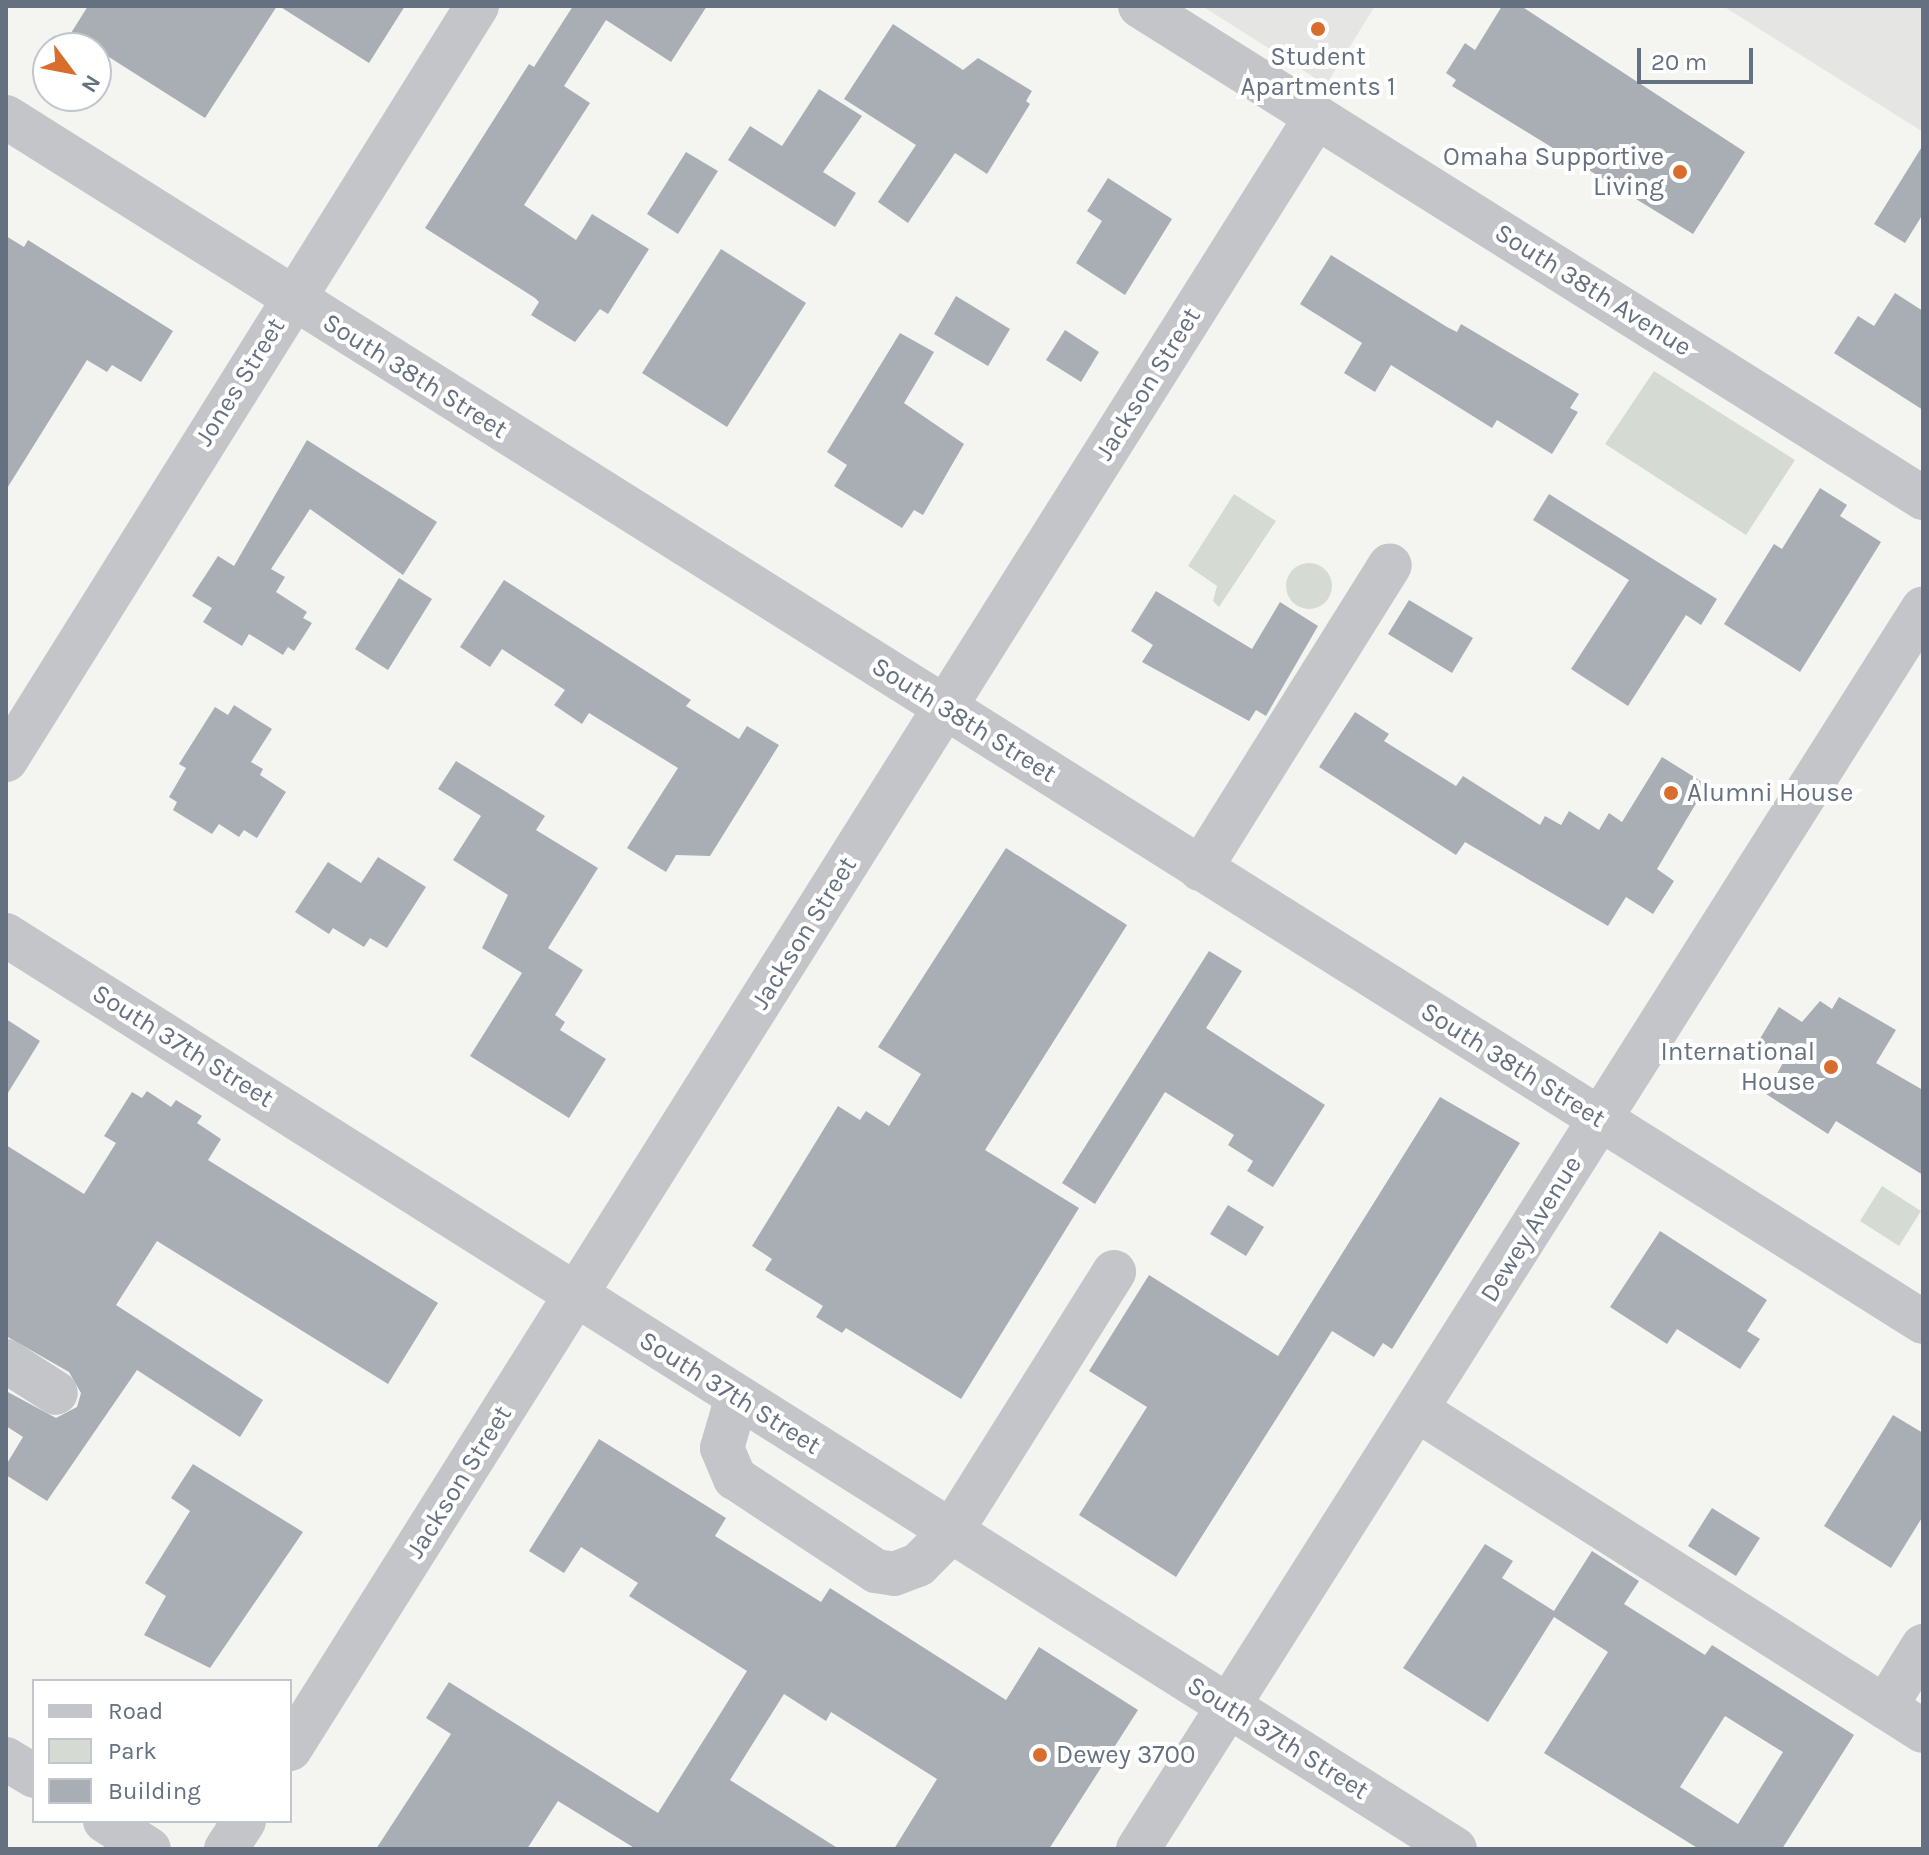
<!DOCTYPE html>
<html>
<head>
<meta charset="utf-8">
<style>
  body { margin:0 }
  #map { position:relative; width:1929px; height:1855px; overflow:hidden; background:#f4f5f1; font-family:Karla,sans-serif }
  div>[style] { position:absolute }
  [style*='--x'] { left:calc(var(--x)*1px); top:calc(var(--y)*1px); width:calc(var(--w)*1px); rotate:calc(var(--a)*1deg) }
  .built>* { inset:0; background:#e5e6e4 }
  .green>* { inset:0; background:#d5dbd2 }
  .round { border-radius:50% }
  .building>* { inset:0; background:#a9aeb5 }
  .minor>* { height:44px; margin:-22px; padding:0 22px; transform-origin:22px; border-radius:22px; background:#c3c5c9 }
  .dots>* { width:22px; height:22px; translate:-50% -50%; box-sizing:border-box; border:4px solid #fff; border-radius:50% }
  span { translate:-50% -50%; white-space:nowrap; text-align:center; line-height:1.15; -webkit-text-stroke:8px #fff; paint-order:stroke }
  .poi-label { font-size:26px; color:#657180 }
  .right { translate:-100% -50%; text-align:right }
  .left { translate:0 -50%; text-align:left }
  .street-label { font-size:26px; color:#657180 }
  .frame { position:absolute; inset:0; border:8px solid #657180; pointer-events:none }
  .legend { position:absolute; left:32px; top:1679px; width:260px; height:144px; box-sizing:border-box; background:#fff; border:2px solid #c1c6cc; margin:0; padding:10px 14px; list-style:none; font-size:24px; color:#657180 }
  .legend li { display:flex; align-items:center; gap:16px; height:40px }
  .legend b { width:40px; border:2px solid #c1c6cc }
  .north { position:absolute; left:32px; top:32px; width:80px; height:80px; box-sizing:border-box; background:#fff; border:2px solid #c1c6cc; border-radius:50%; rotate:122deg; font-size:22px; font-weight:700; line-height:32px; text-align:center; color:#657180 }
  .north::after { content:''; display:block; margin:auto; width:28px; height:36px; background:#d86d2e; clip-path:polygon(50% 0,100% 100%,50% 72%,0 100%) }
  .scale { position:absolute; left:1637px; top:48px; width:116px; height:36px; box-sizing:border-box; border:4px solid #657180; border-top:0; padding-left:10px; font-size:24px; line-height:28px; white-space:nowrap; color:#657180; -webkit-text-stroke:6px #fff; paint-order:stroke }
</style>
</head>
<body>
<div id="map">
  <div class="built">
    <i style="clip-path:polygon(1202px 6px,1375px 6px,1326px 85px)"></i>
    <i style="clip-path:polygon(1723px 6px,1923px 6px,1923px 132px)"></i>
  </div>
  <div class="green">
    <i style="clip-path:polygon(1654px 371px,1795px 460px,1746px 535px,1605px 444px)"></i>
    <i style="clip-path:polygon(1234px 494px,1276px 521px,1219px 607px,1213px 601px,1217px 586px,1188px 566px)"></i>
    <i class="round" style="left:1286px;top:563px;width:46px;height:46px"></i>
    <i style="clip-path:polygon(1882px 1186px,1921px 1211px,1899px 1246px,1860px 1221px)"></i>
  </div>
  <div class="building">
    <i style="clip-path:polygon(88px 6px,277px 6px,205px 118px,71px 33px)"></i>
    <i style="clip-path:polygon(279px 6px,405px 6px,369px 63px)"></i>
    <i style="clip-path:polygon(573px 6px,707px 6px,671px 62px,606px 20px,564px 86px,590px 103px,524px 205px,576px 240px,592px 214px,649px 249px,608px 314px,600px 309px,575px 342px,531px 315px,539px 302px,535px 298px,425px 228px,529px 64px,534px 67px)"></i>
    <i style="clip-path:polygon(1502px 6px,1521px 6px,1745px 152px,1693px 234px,1452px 86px,1456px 80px,1446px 73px,1465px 43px,1475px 50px)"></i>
    <i style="clip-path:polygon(893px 24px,963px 70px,978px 58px,1032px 91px,1026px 101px,1030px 104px,987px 174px,955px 153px,908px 223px,878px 202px,916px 145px,844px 99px)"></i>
    <i style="clip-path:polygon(819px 89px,862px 116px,823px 172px,856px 193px,835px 227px,728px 160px,750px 126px,782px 146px)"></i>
    <i style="clip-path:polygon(1923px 145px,1923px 214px,1905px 243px,1874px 224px)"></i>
    <i style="clip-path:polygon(686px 152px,718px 171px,678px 234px,647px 214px)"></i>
    <i style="clip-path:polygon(1108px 178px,1172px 219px,1125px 295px,1076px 263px,1102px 221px,1087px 211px)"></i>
    <i style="clip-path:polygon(6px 236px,24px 247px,28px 240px,173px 331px,141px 382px,112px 365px,107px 372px,87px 360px,6px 490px)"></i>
    <i style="clip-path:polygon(721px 249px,806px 303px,727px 427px,642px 373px)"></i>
    <i style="clip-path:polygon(1331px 255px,1447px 327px,1457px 332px,1461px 324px,1579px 394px,1570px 408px,1578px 412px,1552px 454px,1497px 420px,1492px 428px,1391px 365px,1375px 392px,1344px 373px,1362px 343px,1300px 304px)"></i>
    <i style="clip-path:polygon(1895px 293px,1923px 311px,1923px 410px,1834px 353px,1858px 316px,1874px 326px)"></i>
    <i style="clip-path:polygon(956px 296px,1010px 329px,988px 366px,934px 334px)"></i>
    <i style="clip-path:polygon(1065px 330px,1099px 352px,1081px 382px,1046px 360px)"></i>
    <i style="clip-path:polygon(900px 333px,934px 352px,904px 403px,964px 444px,923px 515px,914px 510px,902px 528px,834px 486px,847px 465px,827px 452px)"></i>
    <i style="clip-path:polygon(307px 440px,437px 522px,403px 575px,310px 509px,271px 569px,285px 577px,276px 592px,307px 612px,303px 618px,312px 623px,294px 651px,288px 647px,283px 655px,249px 634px,242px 646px,203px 622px,212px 608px,192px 596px,218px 556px,234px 566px)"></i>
    <i style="clip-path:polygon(1820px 488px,1847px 505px,1840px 516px,1881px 542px,1800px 672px,1724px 624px,1774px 544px,1782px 549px)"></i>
    <i style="clip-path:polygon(1549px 494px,1717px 599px,1701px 625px,1686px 615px,1628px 706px,1571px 669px,1629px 580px,1533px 520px)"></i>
    <i style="clip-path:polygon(399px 578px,432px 599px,388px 670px,355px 649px)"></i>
    <i style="clip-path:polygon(504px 580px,691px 700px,686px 706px,739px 739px,747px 726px,779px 745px,710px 856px,676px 855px,666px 872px,627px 848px,678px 768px,589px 713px,582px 724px,554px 705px,565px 690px,502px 649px,490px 667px,460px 647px)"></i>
    <i style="clip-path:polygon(1156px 591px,1252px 649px,1280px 602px,1318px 626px,1266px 716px,1256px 710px,1249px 721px,1142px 662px,1153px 645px,1131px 631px)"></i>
    <i style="clip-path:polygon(1409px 600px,1473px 638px,1452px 673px,1388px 634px)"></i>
    <i style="clip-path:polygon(234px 705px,272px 729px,251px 762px,263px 769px,260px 775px,286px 792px,257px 838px,244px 830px,239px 837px,219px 824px,212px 834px,173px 810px,177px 802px,169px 797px,186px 768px,179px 764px,215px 707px,228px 715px)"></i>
    <i style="clip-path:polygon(1355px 712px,1389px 734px,1384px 741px,1456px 786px,1463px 776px,1540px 825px,1545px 816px,1561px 825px,1569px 811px,1599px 830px,1609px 813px,1622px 822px,1662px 757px,1707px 785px,1657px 869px,1674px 881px,1653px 914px,1626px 897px,1608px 926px,1465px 842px,1456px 855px,1319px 767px)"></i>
    <i style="clip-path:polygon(456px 761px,545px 816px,536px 830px,598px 868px,548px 948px,583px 970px,555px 1015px,565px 1022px,560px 1030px,606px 1059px,569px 1118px,470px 1056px,522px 973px,482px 948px,508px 895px,453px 860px,481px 816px,438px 789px)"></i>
    <i style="clip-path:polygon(1006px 848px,1127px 925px,985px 1150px,1079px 1208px,961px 1399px,846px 1328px,842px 1333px,816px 1317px,823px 1306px,765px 1270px,772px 1259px,752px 1246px,838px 1106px,860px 1120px,866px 1111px,889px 1126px,921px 1074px,878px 1047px)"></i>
    <i style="clip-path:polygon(378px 857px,426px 887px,387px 948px,370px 938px,364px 947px,333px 928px,329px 934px,295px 912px,328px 862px,361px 883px)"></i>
    <i style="clip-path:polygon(1209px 951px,1242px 971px,1206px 1028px,1325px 1105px,1273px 1187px,1247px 1171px,1253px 1161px,1228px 1145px,1234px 1135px,1165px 1092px,1095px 1204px,1062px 1183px)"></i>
    <i style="clip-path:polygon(1839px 997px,1896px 1030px,1876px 1063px,1923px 1090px,1923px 1175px,1836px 1121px,1828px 1134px,1766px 1094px,1785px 1059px,1758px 1042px,1779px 1007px,1802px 1022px,1820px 1001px,1832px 1009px)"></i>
    <i style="clip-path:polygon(6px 1019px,40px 1041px,6px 1096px)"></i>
    <i style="clip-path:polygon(147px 1091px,171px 1107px,176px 1100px,202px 1116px,197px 1123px,221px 1139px,208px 1160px,438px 1303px,388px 1384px,157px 1241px,116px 1305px,263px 1400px,240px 1437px,137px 1370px,47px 1501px,6px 1475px,6px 1465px,23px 1437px,6px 1426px,6px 1391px,56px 1418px,77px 1407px,81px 1393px,69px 1372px,6px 1336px,6px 1145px,84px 1194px,116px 1143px,104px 1136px,132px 1092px,142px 1098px)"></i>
    <i style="clip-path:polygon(1440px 1097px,1520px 1143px,1392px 1349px,1383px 1343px,1374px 1357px,1332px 1331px,1176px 1577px,1079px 1515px,1147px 1407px,1089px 1371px,1149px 1275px,1278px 1356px)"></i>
    <i style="clip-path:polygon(1228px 1205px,1264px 1227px,1246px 1256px,1210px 1234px)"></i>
    <i style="clip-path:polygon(1660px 1231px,1767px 1300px,1747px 1331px,1760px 1339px,1740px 1369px,1677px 1329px,1667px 1344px,1610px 1307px)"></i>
    <i style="clip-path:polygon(1893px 1415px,1923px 1433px,1923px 1516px,1891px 1568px,1824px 1526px)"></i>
    <i style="clip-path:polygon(599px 1439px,726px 1518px,715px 1536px,821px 1602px,830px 1588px,1006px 1700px,1039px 1647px,1138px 1710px,1049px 1849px,894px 1849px,937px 1779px,831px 1712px,826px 1721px,784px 1694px,730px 1780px,839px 1849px,636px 1849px,558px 1801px,527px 1849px,376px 1849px,451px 1734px,426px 1718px,449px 1682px,658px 1813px,747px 1671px,629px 1596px,638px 1583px,581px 1547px,564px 1573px,529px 1551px)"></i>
    <i style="clip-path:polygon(193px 1464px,303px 1532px,210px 1668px,144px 1635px,166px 1596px,145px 1583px,190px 1511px,171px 1498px)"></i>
    <i style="clip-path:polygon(1712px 1508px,1760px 1538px,1736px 1576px,1688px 1546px)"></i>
    <i style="clip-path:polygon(evenodd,1485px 1544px,1513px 1561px,1502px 1578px,1554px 1611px,1592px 1551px,1639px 1581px,1624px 1604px,1705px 1655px,1712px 1645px,1854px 1735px,1782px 1849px,1699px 1849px,1544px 1753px,1608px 1652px,1554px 1617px,1488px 1722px,1403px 1668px,1485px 1544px,1725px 1716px,1783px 1752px,1738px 1824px,1680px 1787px,1725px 1716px)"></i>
  </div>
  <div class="minor">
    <i style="--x:1140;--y:6;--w:925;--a:32.14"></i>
    <i style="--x:6;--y:117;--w:2264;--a:32.15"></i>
    <i style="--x:6;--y:760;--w:889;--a:-58.01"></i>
    <i style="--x:1200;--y:869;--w:358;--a:-58"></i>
    <i style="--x:6;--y:935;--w:1713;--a:32.24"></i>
    <i style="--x:6;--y:1361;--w:59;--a:32.6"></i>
    <i style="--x:737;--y:1397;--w:53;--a:106.4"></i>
    <i style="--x:722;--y:1448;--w:33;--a:67"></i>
    <i style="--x:735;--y:1478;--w:169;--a:33.4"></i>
    <i style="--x:876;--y:1571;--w:18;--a:9"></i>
    <i style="--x:894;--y:1574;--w:26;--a:-21"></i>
    <i style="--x:918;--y:1565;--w:47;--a:-45"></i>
    <i style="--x:951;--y:1532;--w:307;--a:-57.9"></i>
    <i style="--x:1417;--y:1410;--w:599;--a:32.39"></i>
    <i style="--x:1885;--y:1707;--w:72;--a:-58.1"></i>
    <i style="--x:290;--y:1749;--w:1928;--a:-57.84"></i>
    <i style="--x:6;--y:1759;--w:33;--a:31"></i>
    <i style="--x:105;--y:1821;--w:52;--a:32.5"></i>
    <i style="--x:226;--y:1849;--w:33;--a:-57"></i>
    <i style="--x:1138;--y:1849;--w:1468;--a:-57.68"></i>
  </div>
  <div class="dots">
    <i style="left:1318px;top:29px;background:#d86d2e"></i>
    <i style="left:1680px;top:172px;background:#d86d2e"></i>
    <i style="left:1671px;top:793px;background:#d86d2e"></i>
    <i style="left:1831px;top:1067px;background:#d86d2e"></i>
    <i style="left:1040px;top:1755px;background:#d86d2e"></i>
  </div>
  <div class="poi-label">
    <span style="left:1318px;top:72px">Student<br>Apartments 1</span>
    <span class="right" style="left:1664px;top:172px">Omaha Supportive<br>Living</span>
    <span class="left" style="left:1687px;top:793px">Alumni House</span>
    <span class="right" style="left:1815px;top:1067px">International<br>House</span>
    <span class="left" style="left:1056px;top:1755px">Dewey 3700</span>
  </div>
  <div class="street-label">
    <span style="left:1593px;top:290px;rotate:32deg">South 38th Avenue</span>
    <span style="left:415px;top:376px;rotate:32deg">South 38th Street</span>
    <span style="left:240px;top:382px;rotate:-58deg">Jones Street</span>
    <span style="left:1148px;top:384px;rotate:-58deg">Jackson Street</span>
    <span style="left:964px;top:720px;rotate:32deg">South 38th Street</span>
    <span style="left:804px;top:933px;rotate:-58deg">Jackson Street</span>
    <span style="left:183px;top:1046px;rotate:32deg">South 37th Street</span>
    <span style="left:1513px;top:1065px;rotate:32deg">South 38th Street</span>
    <span style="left:1531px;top:1229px;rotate:-58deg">Dewey Avenue</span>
    <span style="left:730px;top:1393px;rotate:32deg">South 37th Street</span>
    <span style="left:459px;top:1482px;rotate:-58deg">Jackson Street</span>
    <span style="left:1278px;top:1738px;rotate:32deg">South 37th Street</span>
  </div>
  <div class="frame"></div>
  <ul class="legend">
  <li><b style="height:10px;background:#c3c5c9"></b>Road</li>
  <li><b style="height:22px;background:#d5dbd2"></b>Park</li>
  <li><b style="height:22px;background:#a9aeb5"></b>Building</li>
  </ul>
  <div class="north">N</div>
  <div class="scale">20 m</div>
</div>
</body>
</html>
